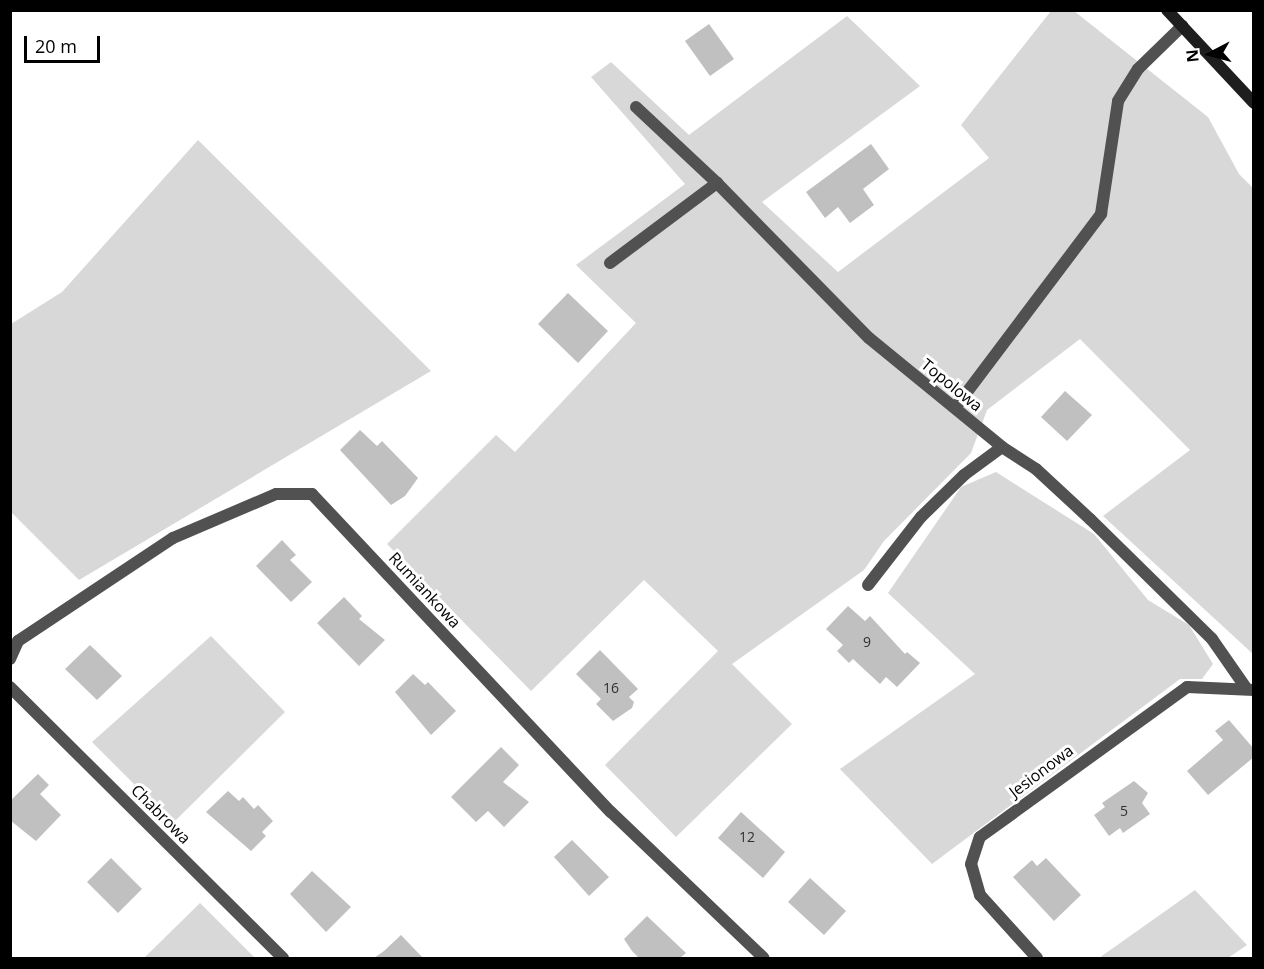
<!DOCTYPE html>
<html>
<head>
<meta charset="utf-8">
<style>
  body { margin:0 }
  #map { position:relative; width:1264px; height:969px; overflow:hidden; background:#fff; font-family:"Open Sans",sans-serif }
  div>[style] { position:absolute }
  [style*='--x'] { left:calc(var(--x)*1px); top:calc(var(--y)*1px); width:calc(var(--w)*1px); rotate:calc(var(--a)*1deg) }
  .green>* { inset:0; background:#d8d8d8 }
  .building>* { inset:0; background:#c0c0c0 }
  .lane>* { height:12px; margin:-6px; padding:0 6px; transform-origin:6px; border-radius:6px; background:#515151 }
  .street>* { height:12px; margin:-6px; padding:0 6px; transform-origin:6px; border-radius:6px; background:#515151 }
  .secondary>* { height:12px; margin:-6px; padding:0 6px; transform-origin:6px; border-radius:6px; background:#1e1e1e }
  span { translate:-50% -50%; white-space:nowrap; text-align:center; line-height:1.15; -webkit-text-stroke:6px #fff; paint-order:stroke }
  .number-label { font-size:14px; color:#303030 }
  .number-label span { -webkit-text-stroke-width:0 }
  .street-label { font-size:16px; color:#000 }
  .frame { position:absolute; inset:0; border:12px solid #000; pointer-events:none }
  .north { position:absolute; left:1180px; top:24px; width:60px; height:60px; -webkit-text-stroke:4px #fff; paint-order:stroke; rotate:264deg; font-size:16px; font-weight:700; line-height:24px; text-align:center; color:#000 }
  .north::after { content:''; display:block; margin:auto; width:21px; height:27px; background:#000; clip-path:polygon(50% 0,100% 100%,50% 72%,0 100%) }
  .scale { position:absolute; left:24px; top:36px; width:76px; height:27px; box-sizing:border-box; border:3px solid #000; border-top:0; padding-left:8px; font-size:18px; line-height:21px; white-space:nowrap; color:#000; -webkit-text-stroke:4px #fff; paint-order:stroke }
</style>
</head>
<body>
<div id="map">
  <div class="green">
    <i style="clip-path:polygon(1051px 11px,1074px 11px,1208px 117px,1239px 174px,1253px 188px,1253px 654px,1103px 516px,1190px 450px,1080px 339px,987px 410px,971px 453px,884px 541px,864px 570px,732px 664px,792px 724px,676px 837px,605px 765px,718px 651px,644px 580px,531px 691px,387px 544px,496px 435px,515px 452px,636px 323px,576px 265px,685px 184px,591px 77px,611px 62px,689px 135px,847px 16px,920px 86px,762px 202px,838px 272px,989px 158px,961px 125px)"></i>
    <i style="clip-path:polygon(198px 140px,431px 371px,79px 580px,11px 512px,11px 324px,62px 292px)"></i>
    <i style="clip-path:polygon(996px 472px,1094px 534px,1148px 600px,1189px 625px,1213px 664px,1202px 679px,1180px 679px,932px 864px,840px 769px,975px 674px,888px 593px,961px 487px)"></i>
    <i style="clip-path:polygon(211px 636px,285px 712px,173px 823px,92px 742px)"></i>
    <i style="clip-path:polygon(1195px 890px,1247px 945px,1228px 958px,1099px 958px)"></i>
    <i style="clip-path:polygon(200px 903px,255px 958px,144px 958px)"></i>
  </div>
  <div class="building">
    <i style="clip-path:polygon(709px 24px,734px 59px,710px 76px,685px 41px)"></i>
    <i style="clip-path:polygon(871px 144px,889px 169px,863px 189px,874px 205px,850px 223px,838px 207px,825px 218px,806px 192px)"></i>
    <i style="clip-path:polygon(568px 293px,608px 331px,578px 363px,538px 324px)"></i>
    <i style="clip-path:polygon(1065px 391px,1092px 415px,1067px 441px,1041px 417px)"></i>
    <i style="clip-path:polygon(360px 430px,377px 446px,382px 441px,418px 478px,405px 496px,391px 505px,340px 450px)"></i>
    <i style="clip-path:polygon(282px 540px,296px 555px,290px 560px,312px 582px,291px 602px,256px 566px)"></i>
    <i style="clip-path:polygon(344px 597px,362px 616px,359px 619px,385px 640px,359px 666px,317px 623px)"></i>
    <i style="clip-path:polygon(848px 606px,865px 621px,870px 616px,905px 654px,907px 652px,920px 663px,897px 687px,886px 677px,880px 684px,853px 659px,849px 663px,837px 651px,843px 645px,826px 629px)"></i>
    <i style="clip-path:polygon(90px 645px,122px 676px,97px 700px,65px 669px)"></i>
    <i style="clip-path:polygon(600px 650px,638px 689px,629px 697px,634px 702px,632px 708px,613px 721px,596px 704px,601px 699px,576px 674px)"></i>
    <i style="clip-path:polygon(413px 674px,425px 685px,428px 682px,456px 711px,431px 735px,395px 692px)"></i>
    <i style="clip-path:polygon(1229px 720px,1254px 749px,1254px 757px,1208px 795px,1187px 771px,1223px 740px,1215px 731px)"></i>
    <i style="clip-path:polygon(501px 747px,519px 765px,503px 782px,529px 802px,504px 827px,488px 811px,476px 822px,451px 797px)"></i>
    <i style="clip-path:polygon(38px 774px,49px 785px,40px 794px,61px 815px,36px 841px,11px 821px,10px 801px)"></i>
    <i style="clip-path:polygon(1134px 781px,1148px 793px,1142px 803px,1150px 814px,1123px 833px,1120px 828px,1109px 836px,1094px 815px,1105px 807px,1102px 803px)"></i>
    <i style="clip-path:polygon(228px 791px,239px 801px,243px 797px,254px 809px,258px 805px,273px 821px,262px 832px,266px 836px,251px 851px,206px 812px)"></i>
    <i style="clip-path:polygon(741px 812px,785px 852px,763px 878px,718px 838px)"></i>
    <i style="clip-path:polygon(572px 840px,609px 877px,589px 896px,554px 857px)"></i>
    <i style="clip-path:polygon(111px 858px,142px 889px,118px 913px,87px 882px)"></i>
    <i style="clip-path:polygon(1046px 858px,1081px 895px,1054px 921px,1013px 877px,1032px 860px,1037px 866px)"></i>
    <i style="clip-path:polygon(312px 871px,351px 907px,326px 932px,290px 894px)"></i>
    <i style="clip-path:polygon(810px 878px,846px 911px,824px 935px,788px 902px)"></i>
    <i style="clip-path:polygon(647px 916px,686px 953px,680px 958px,639px 958px,632px 951px,624px 939px)"></i>
    <i style="clip-path:polygon(401px 935px,423px 958px,374px 958px,384px 951px)"></i>
  </div>
  <div class="lane">
    <i style="--x:636;--y:107;--w:111;--a:43.2"></i>
    <i style="--x:717;--y:183;--w:217;--a:45.6"></i>
    <i style="--x:869;--y:338;--w:172;--a:39.3"></i>
    <i style="--x:1002;--y:447;--w:40;--a:32.9"></i>
    <i style="--x:1036;--y:469;--w:74;--a:42.8"></i>
    <i style="--x:1090;--y:519;--w:171;--a:44.5"></i>
    <i style="--x:1212;--y:639;--w:60;--a:55.2"></i>
    <i style="--x:610;--y:263;--w:134;--a:-36.8"></i>
    <i style="--x:955;--y:408;--w:243;--a:-53"></i>
    <i style="--x:1101;--y:214;--w:114;--a:-81.4"></i>
    <i style="--x:1118;--y:101;--w:38;--a:-58"></i>
    <i style="--x:1138;--y:69;--w:62;--a:-44.3"></i>
    <i style="--x:868;--y:585;--w:86;--a:-52.1"></i>
    <i style="--x:921;--y:517;--w:60;--a:-44.3"></i>
    <i style="--x:964;--y:475;--w:47;--a:-36.4"></i>
  </div>
  <div class="street">
    <i style="--x:10;--y:659;--w:20;--a:-66"></i>
    <i style="--x:18;--y:641;--w:186;--a:-33.6"></i>
    <i style="--x:173;--y:538;--w:112;--a:-23.1"></i>
    <i style="--x:276;--y:494;--w:36;--a:0"></i>
    <i style="--x:312;--y:494;--w:436;--a:46.8"></i>
    <i style="--x:611;--y:812;--w:211;--a:43.7"></i>
    <i style="--x:10;--y:687;--w:385;--a:44.8"></i>
    <i style="--x:1037;--y:958;--w:85;--a:-132.1"></i>
    <i style="--x:980;--y:895;--w:32;--a:-106"></i>
    <i style="--x:971;--y:864;--w:28;--a:-72"></i>
    <i style="--x:980;--y:837;--w:256;--a:-35.9"></i>
    <i style="--x:1187;--y:687;--w:67;--a:2.6"></i>
  </div>
  <div class="secondary">
    <i style="--x:1167;--y:10;--w:127;--a:46.9"></i>
  </div>
  <div class="number-label">
    <span style="left:867px;top:642px">9</span>
    <span style="left:611px;top:688px">16</span>
    <span style="left:1124px;top:811px">5</span>
    <span style="left:747px;top:837px">12</span>
  </div>
  <div class="street-label">
    <span style="left:952px;top:385px;rotate:39deg">Topolowa</span>
    <span style="left:425px;top:590px;rotate:47deg">Rumiankowa</span>
    <span style="left:1041px;top:771px;rotate:-37deg">Jesionowa</span>
    <span style="left:161px;top:814px;rotate:45deg">Chabrowa</span>
  </div>
  <div class="frame"></div>
  <div class="north">N</div>
  <div class="scale">20 m</div>
</div>
</body>
</html>
